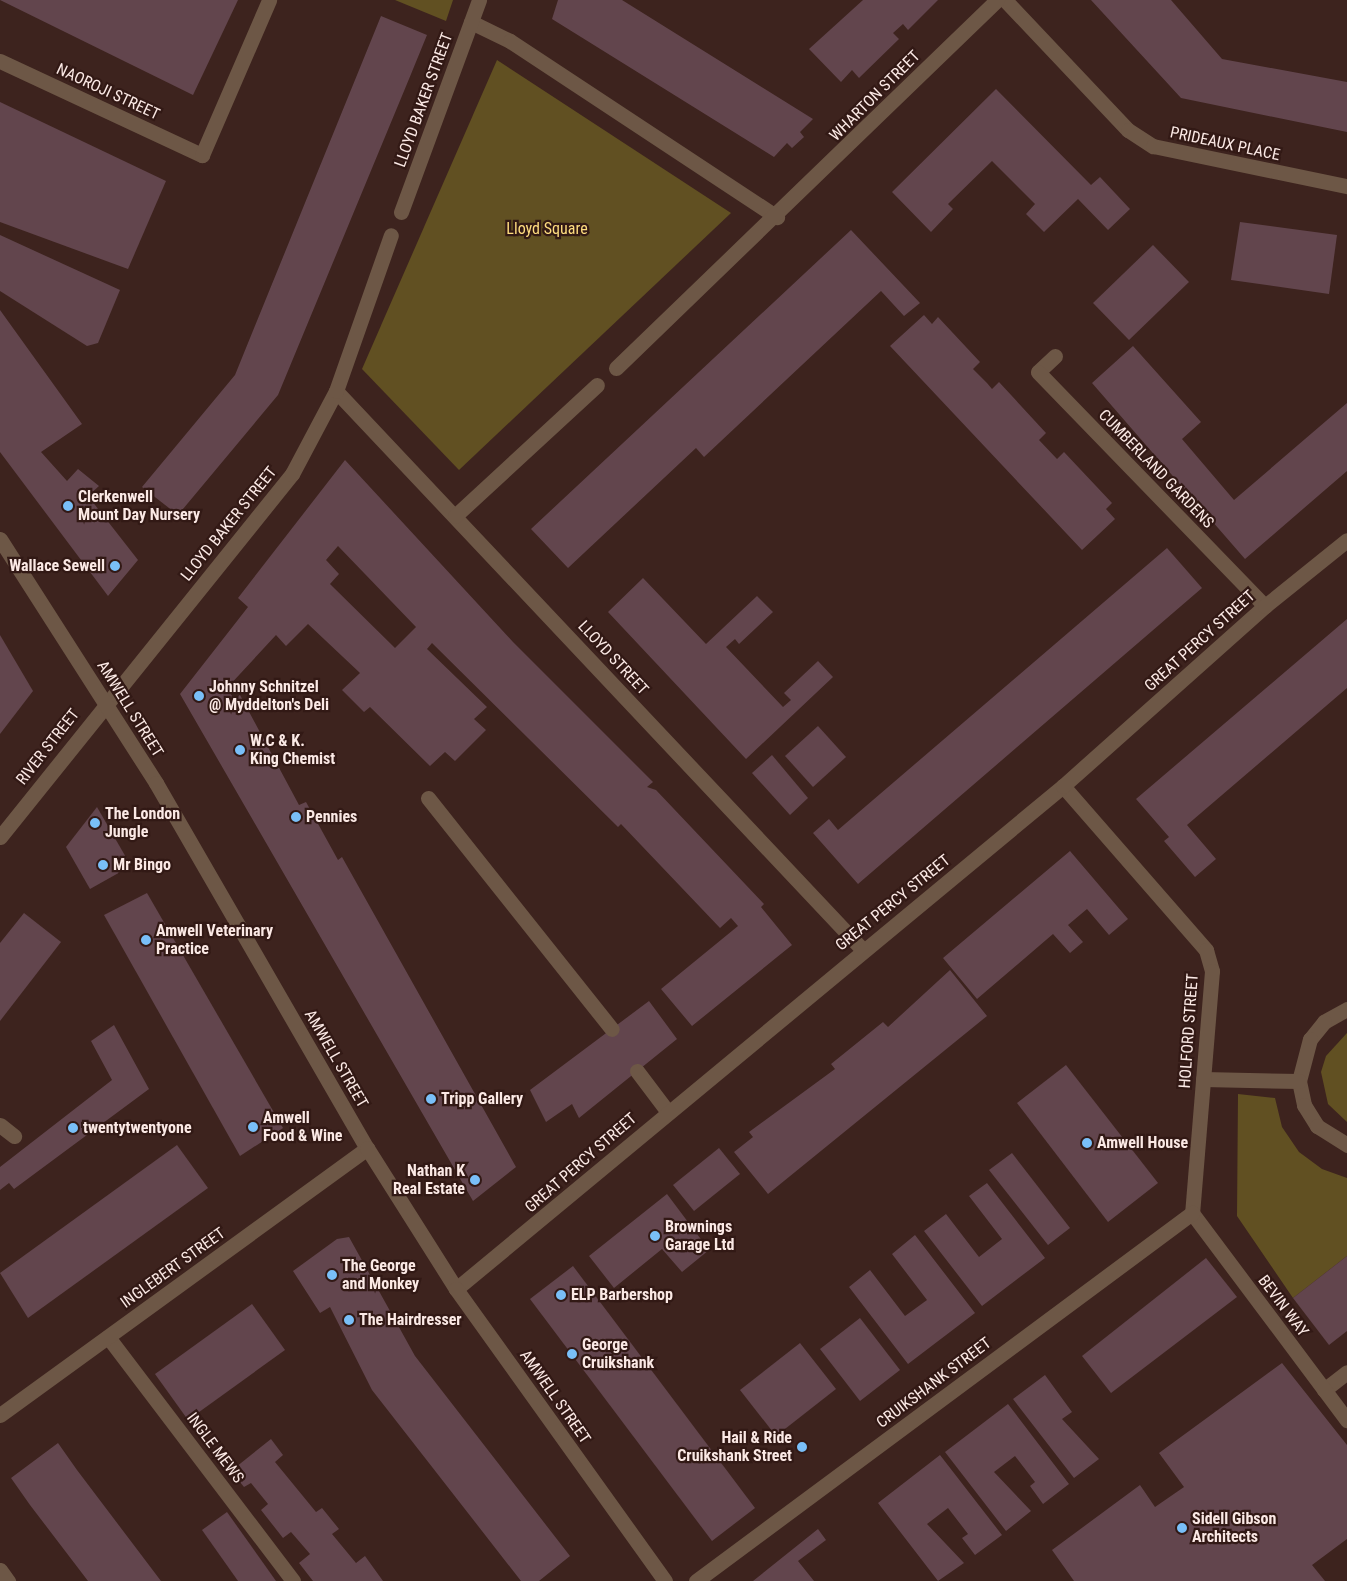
<!DOCTYPE html>
<html>
<head>
<meta charset="utf-8">
<style>
  body { margin:0 }
  #map { position:relative; width:1347px; height:1581px; overflow:hidden; background:#3d231e; font-family:"Roboto Condensed",sans-serif }
  div>[style] { position:absolute }
  [style*='--x'] { left:calc(var(--x)*1px); top:calc(var(--y)*1px); width:calc(var(--w)*1px); rotate:calc(var(--a)*1deg) }
  .green>* { inset:0; background:#615022 }
  .building>* { inset:0; background:#62454d }
  .service>* { height:15px; margin:-7.5px; padding:0 7.5px; transform-origin:7.5px; border-radius:7.5px; background:#6d5746 }
  .minor>* { height:15px; margin:-7.5px; padding:0 7.5px; transform-origin:7.5px; border-radius:7.5px; background:#6d5746 }
  .tertiary>* { height:15px; margin:-7.5px; padding:0 7.5px; transform-origin:7.5px; border-radius:7.5px; background:#6d5746 }
  .dots>* { width:14px; height:14px; translate:-50% -50%; box-sizing:border-box; border:2px solid #321915; border-radius:50% }
  span { translate:-50% -50%; white-space:nowrap; text-align:center; line-height:1.15; -webkit-text-stroke:4.5px #321915; paint-order:stroke }
  .street-label { font-size:16px; color:#fbe9e5 }
  .park-label { font-size:16px; color:#fedc7f }
  .poi-label { font-size:16px; color:#fbe9e5; font-weight:700 }
  .left { translate:0 -50%; text-align:left }
  .right { translate:-100% -50%; text-align:right }
</style>
</head>
<body>
<div id="map">
  <div class="green">
    <i style="clip-path:polygon(395px 0,453px 0,446px 21px)"></i>
    <i style="clip-path:polygon(497px 60px,731px 213px,459px 470px,362px 369px)"></i>
    <i style="clip-path:polygon(1347px 1033px,1347px 1122px,1328px 1104px,1321px 1072px,1326px 1056px)"></i>
    <i style="clip-path:polygon(1238px 1094px,1275px 1098px,1282px 1127px,1299px 1152px,1322px 1169px,1347px 1178px,1347px 1256px,1293px 1298px,1237px 1216px)"></i>
  </div>
  <div class="building">
    <i style="clip-path:polygon(0 0,238px 0,193px 95px)"></i>
    <i style="clip-path:polygon(558px 0,622px 0,813px 119px,800px 132px,804px 137px,792px 148px,787px 143px,774px 157px,552px 19px)"></i>
    <i style="clip-path:polygon(863px 0,938px 0,908px 30px,903px 24px,893px 33px,899px 39px,859px 78px,852px 70px,841px 82px,809px 49px)"></i>
    <i style="clip-path:polygon(1091px 0,1171px 0,1222px 59px,1347px 82px,1347px 132px,1181px 98px)"></i>
    <i style="clip-path:polygon(381px 16px,427px 35px,409px 79px,278px 395px,178px 515px,142px 487px,235px 375px)"></i>
    <i style="clip-path:polygon(996px 89px,1091px 185px,1100px 177px,1130px 209px,1108px 230px,1078px 199px,1044px 232px,1026px 214px,1035px 204px,992px 161px,948px 204px,953px 209px,931px 232px,892px 192px)"></i>
    <i style="clip-path:polygon(0 102px,166px 181px,128px 269px,0 222px)"></i>
    <i style="clip-path:polygon(1240px 222px,1337px 235px,1329px 294px,1231px 280px)"></i>
    <i style="clip-path:polygon(851px 230px,920px 303px,904px 316px,881px 291px,704px 457px,696px 448px,568px 568px,531px 529px)"></i>
    <i style="clip-path:polygon(0 235px,120px 290px,98px 343px,87px 346px,0 291px)"></i>
    <i style="clip-path:polygon(1153px 245px,1189px 282px,1129px 340px,1093px 303px)"></i>
    <i style="clip-path:polygon(0 310px,82px 424px,41px 452px,67px 481px,78px 469px,99px 486px,88px 496px,138px 560px,108px 596px,0 452px)"></i>
    <i style="clip-path:polygon(924px 315px,932px 324px,938px 317px,980px 362px,973px 369px,987px 383px,992px 389px,999px 382px,1046px 433px,1039px 440px,1057px 459px,1064px 452px,1112px 503px,1106px 509px,1115px 519px,1082px 550px,890px 346px)"></i>
    <i style="clip-path:polygon(1133px 346px,1201px 422px,1182px 439px,1234px 500px,1347px 403px,1347px 471px,1245px 559px,1092px 383px)"></i>
    <i style="clip-path:polygon(evenodd,345px 460px,513px 642px,653px 782px,647px 787px,656px 790px,764px 904px,761px 907px,792px 945px,692px 1026px,661px 989px,738px 926px,731px 918px,720px 928px,621px 824px,618px 827px,432px 643px,427px 649px,487px 707px,474px 719px,486px 730px,455px 761px,445px 752px,430px 766px,370px 707px,364px 712px,342px 690px,360px 673px,308px 624px,286px 646px,276px 635px,227px 688px,234px 699px,240px 695px,299px 805px,306px 802px,338px 860px,342px 857px,516px 1167px,473px 1201px,180px 694px,248px 607px,238px 598px,345px 460px,338px 546px,416px 627px,395px 648px,330px 584px,339px 574px,326px 560px,338px 546px)"></i>
    <i style="clip-path:polygon(1167px 548px,1202px 588px,858px 884px,813px 833px,829px 819px,838px 830px)"></i>
    <i style="clip-path:polygon(643px 578px,706px 644px,757px 596px,773px 612px,739px 644px,735px 639px,726px 647px,783px 707px,791px 700px,784px 693px,818px 661px,833px 677px,746px 759px,608px 612px)"></i>
    <i style="clip-path:polygon(1347px 619px,1347px 688px,1187px 825px,1216px 859px,1195px 877px,1164px 841px,1169px 837px,1136px 799px)"></i>
    <i style="clip-path:polygon(0 635px,33px 691px,0 734px)"></i>
    <i style="clip-path:polygon(818px 726px,846px 757px,813px 787px,785px 756px)"></i>
    <i style="clip-path:polygon(772px 755px,808px 798px,790px 815px,752px 773px)"></i>
    <i style="clip-path:polygon(97px 807px,131px 866px,90px 889px,66px 847px)"></i>
    <i style="clip-path:polygon(1070px 851px,1128px 919px,1109px 935px,1087px 909px,1068px 925px,1083px 942px,1070px 953px,1053px 934px,977px 999px,943px 958px)"></i>
    <i style="clip-path:polygon(147px 893px,283px 1128px,240px 1156px,104px 915px)"></i>
    <i style="clip-path:polygon(24px 913px,61px 942px,0 1021px,0 943px)"></i>
    <i style="clip-path:polygon(950px 970px,987px 1016px,768px 1194px,734px 1152px,753px 1137px,749px 1132px,835px 1069px,831px 1064px,883px 1022px,888px 1027px)"></i>
    <i style="clip-path:polygon(649px 1001px,677px 1039px,579px 1118px,572px 1104px,546px 1122px,530px 1090px)"></i>
    <i style="clip-path:polygon(114px 1025px,149px 1089px,14px 1189px,9px 1183px,0 1190px,0 1167px,112px 1080px,91px 1041px)"></i>
    <i style="clip-path:polygon(1066px 1065px,1158px 1183px,1108px 1222px,1017px 1103px)"></i>
    <i style="clip-path:polygon(177px 1145px,208px 1188px,28px 1318px,0 1273px)"></i>
    <i style="clip-path:polygon(719px 1148px,740px 1174px,694px 1211px,673px 1185px)"></i>
    <i style="clip-path:polygon(1012px 1153px,1070px 1228px,1048px 1245px,989px 1170px)"></i>
    <i style="clip-path:polygon(987px 1183px,1045px 1258px,982px 1306px,924px 1231px,946px 1214px,979px 1257px,1002px 1239px,969px 1196px)"></i>
    <i style="clip-path:polygon(667px 1194px,709px 1250px,682px 1272px,662px 1249px,614px 1288px,589px 1256px)"></i>
    <i style="clip-path:polygon(915px 1235px,975px 1313px,908px 1364px,849px 1287px,870px 1270px,905px 1316px,927px 1300px,892px 1254px)"></i>
    <i style="clip-path:polygon(349px 1237px,415px 1356px,570px 1556px,539px 1581px,521px 1581px,372px 1390px,330px 1307px,320px 1313px,293px 1271px,337px 1239px)"></i>
    <i style="clip-path:polygon(1347px 1256px,1347px 1331px,1329px 1345px,1293px 1298px)"></i>
    <i style="clip-path:polygon(1206px 1258px,1237px 1297px,1111px 1393px,1082px 1356px)"></i>
    <i style="clip-path:polygon(573px 1266px,755px 1508px,712px 1541px,530px 1299px)"></i>
    <i style="clip-path:polygon(252px 1304px,285px 1350px,188px 1420px,155px 1374px)"></i>
    <i style="clip-path:polygon(860px 1318px,900px 1370px,860px 1401px,820px 1349px)"></i>
    <i style="clip-path:polygon(800px 1343px,836px 1389px,776px 1436px,740px 1390px)"></i>
    <i style="clip-path:polygon(1282px 1363px,1347px 1445px,1347px 1539px,1312px 1565px,1325px 1581px,1074px 1581px,1052px 1550px,1140px 1485px,1155px 1507px,1184px 1487px,1159px 1453px)"></i>
    <i style="clip-path:polygon(1045px 1375px,1072px 1412px,1062px 1419px,1099px 1459px,1074px 1478px,1013px 1399px)"></i>
    <i style="clip-path:polygon(1008px 1404px,1069px 1484px,1043px 1504px,1030px 1486px,1035px 1482px,1015px 1456px,994px 1472px,1031px 1511px,1006px 1531px,945px 1452px)"></i>
    <i style="clip-path:polygon(271px 1439px,283px 1455px,275px 1462px,316px 1512px,322px 1508px,339px 1529px,332px 1534px,356px 1563px,365px 1556px,383px 1581px,313px 1581px,299px 1563px,310px 1554px,291px 1532px,283px 1538px,261px 1510px,268px 1504px,251px 1483px,244px 1487px,231px 1471px)"></i>
    <i style="clip-path:polygon(58px 1443px,77px 1470px,161px 1581px,88px 1581px,30px 1505px,11px 1478px)"></i>
    <i style="clip-path:polygon(940px 1455px,1002px 1535px,975px 1555px,962px 1538px,968px 1534px,948px 1508px,927px 1524px,964px 1563px,938px 1581px,878px 1503px)"></i>
    <i style="clip-path:polygon(227px 1512px,276px 1581px,238px 1581px,202px 1530px)"></i>
    <i style="clip-path:polygon(818px 1529px,826px 1540px,798px 1561px,814px 1581px,753px 1581px)"></i>
  </div>
  <div class="service">
    <i style="--x:428;--y:798;--w:295;--a:51.5"></i>
    <i style="--x:1347;--y:1009;--w:26;--a:151"></i>
    <i style="--x:1324;--y:1022;--w:22;--a:129"></i>
    <i style="--x:1310;--y:1039;--w:43;--a:104.7"></i>
    <i style="--x:1299;--y:1081;--w:25;--a:78"></i>
    <i style="--x:1304;--y:1105;--w:25;--a:58"></i>
    <i style="--x:1317;--y:1126;--w:36;--a:32"></i>
    <i style="--x:637;--y:1071;--w:51;--a:52.9"></i>
    <i style="--x:1203;--y:1079;--w:96;--a:1.2"></i>
    <i style="--x:0;--y:1125;--w:18;--a:38"></i>
    <i style="--x:108;--y:1337;--w:306;--a:52.8"></i>
    <i style="--x:1324;--y:1390;--w:29;--a:-38"></i>
  </div>
  <div class="minor">
    <i style="--x:1005;--y:0;--w:179;--a:46.6"></i>
    <i style="--x:1128;--y:130;--w:30;--a:33"></i>
    <i style="--x:1153;--y:146;--w:198;--a:11.7"></i>
    <i style="--x:471;--y:22;--w:43;--a:26"></i>
    <i style="--x:510;--y:41;--w:320;--a:33.4"></i>
    <i style="--x:0;--y:61;--w:223;--a:25"></i>
    <i style="--x:202;--y:155;--w:169;--a:-66.6"></i>
    <i style="--x:401;--y:212;--w:226;--a:-69.8"></i>
    <i style="--x:1055;--y:356;--w:23;--a:137"></i>
    <i style="--x:1038;--y:372;--w:326;--a:45.9"></i>
    <i style="--x:616;--y:368;--w:530;--a:-44.01"></i>
    <i style="--x:336;--y:391;--w:768;--a:46.69"></i>
    <i style="--x:455;--y:516;--w:193;--a:-42.7"></i>
    <i style="--x:1063;--y:786;--w:218;--a:48.9"></i>
    <i style="--x:1206;--y:950;--w:22;--a:74"></i>
    <i style="--x:1212;--y:971;--w:243;--a:94.7"></i>
    <i style="--x:0;--y:837;--w:466;--a:-51.2"></i>
    <i style="--x:292;--y:474;--w:94;--a:-62.1"></i>
    <i style="--x:336;--y:391;--w:165;--a:-70.6"></i>
    <i style="--x:1192;--y:1213;--w:259;--a:53.2"></i>
    <i style="--x:456;--y:1289;--w:788;--a:-39.65"></i>
    <i style="--x:1063;--y:786;--w:271;--a:-41.7"></i>
    <i style="--x:1265;--y:606;--w:105;--a:-38.8"></i>
    <i style="--x:0;--y:1415;--w:454;--a:-36"></i>
    <i style="--x:0;--y:1570;--w:14;--a:54"></i>
    <i style="--x:696;--y:1581;--w:618;--a:-36.57"></i>
  </div>
  <div class="tertiary">
    <i style="--x:0;--y:539;--w:290;--a:57.4"></i>
    <i style="--x:156;--y:783;--w:422;--a:60"></i>
    <i style="--x:367;--y:1148;--w:167;--a:57.7"></i>
    <i style="--x:456;--y:1289;--w:359;--a:54.4"></i>
  </div>
  <div class="dots">
    <i style="left:68px;top:506px;background:#79bff8"></i>
    <i style="left:115px;top:566px;background:#79bff8"></i>
    <i style="left:199px;top:696px;background:#79bff8"></i>
    <i style="left:240px;top:750px;background:#79bff8"></i>
    <i style="left:296px;top:817px;background:#79bff8"></i>
    <i style="left:95px;top:823px;background:#79bff8"></i>
    <i style="left:103px;top:865px;background:#79bff8"></i>
    <i style="left:146px;top:940px;background:#79bff8"></i>
    <i style="left:431px;top:1099px;background:#79bff8"></i>
    <i style="left:253px;top:1127px;background:#79bff8"></i>
    <i style="left:73px;top:1128px;background:#79bff8"></i>
    <i style="left:1087px;top:1143px;background:#79bff8"></i>
    <i style="left:475px;top:1180px;background:#79bff8"></i>
    <i style="left:655px;top:1236px;background:#79bff8"></i>
    <i style="left:332px;top:1275px;background:#79bff8"></i>
    <i style="left:561px;top:1295px;background:#79bff8"></i>
    <i style="left:349px;top:1320px;background:#79bff8"></i>
    <i style="left:572px;top:1354px;background:#79bff8"></i>
    <i style="left:802px;top:1447px;background:#79bff8"></i>
    <i style="left:1182px;top:1528px;background:#79bff8"></i>
  </div>
  <div class="street-label">
    <span style="left:108px;top:92px;rotate:25deg">NAOROJI STREET</span>
    <span style="left:875px;top:96px;rotate:-45deg">WHARTON STREET</span>
    <span style="left:424px;top:100px;rotate:-70deg">LLOYD BAKER STREET</span>
    <span style="left:1225px;top:144px;rotate:12deg">PRIDEAUX PLACE</span>
    <span style="left:1156px;top:469px;rotate:46deg">CUMBERLAND GARDENS</span>
    <span style="left:229px;top:524px;rotate:-51deg">LLOYD BAKER STREET</span>
    <span style="left:1200px;top:641px;rotate:-42deg">GREAT PERCY STREET</span>
    <span style="left:613px;top:658px;rotate:47deg">LLOYD STREET</span>
    <span style="left:130px;top:709px;rotate:58deg">AMWELL STREET</span>
    <span style="left:48px;top:747px;rotate:-52deg">RIVER STREET</span>
    <span style="left:893px;top:903px;rotate:-39deg">GREAT PERCY STREET</span>
    <span style="left:1189px;top:1031px;rotate:-86deg">HOLFORD STREET</span>
    <span style="left:336px;top:1059px;rotate:60deg">AMWELL STREET</span>
    <span style="left:581px;top:1163px;rotate:-41deg">GREAT PERCY STREET</span>
    <span style="left:173px;top:1268px;rotate:-36deg">INGLEBERT STREET</span>
    <span style="left:1283px;top:1306px;rotate:53deg">BEVIN WAY</span>
    <span style="left:934px;top:1383px;rotate:-37deg">CRUIKSHANK STREET</span>
    <span style="left:555px;top:1397px;rotate:55deg">AMWELL STREET</span>
    <span style="left:215px;top:1448px;rotate:53deg">INGLE MEWS</span>
  </div>
  <div class="park-label">
    <span style="left:547px;top:229px">Lloyd Square</span>
  </div>
  <div class="poi-label">
    <span class="left" style="left:78px;top:506px">Clerkenwell<br>Mount Day Nursery</span>
    <span class="right" style="left:105px;top:566px">Wallace Sewell</span>
    <span class="left" style="left:209px;top:696px">Johnny Schnitzel<br>@ Myddelton's Deli</span>
    <span class="left" style="left:250px;top:750px">W.C &amp; K.<br>King Chemist</span>
    <span class="left" style="left:105px;top:823px">The London<br>Jungle</span>
    <span class="left" style="left:306px;top:817px">Pennies</span>
    <span class="left" style="left:113px;top:865px">Mr Bingo</span>
    <span class="left" style="left:156px;top:940px">Amwell Veterinary<br>Practice</span>
    <span class="left" style="left:441px;top:1099px">Tripp Gallery</span>
    <span class="left" style="left:263px;top:1127px">Amwell<br>Food &amp; Wine</span>
    <span class="left" style="left:83px;top:1128px">twentytwentyone</span>
    <span class="left" style="left:1097px;top:1143px">Amwell House</span>
    <span class="right" style="left:465px;top:1180px">Nathan K<br>Real Estate</span>
    <span class="left" style="left:665px;top:1236px">Brownings<br>Garage Ltd</span>
    <span class="left" style="left:342px;top:1275px">The George<br>and Monkey</span>
    <span class="left" style="left:571px;top:1295px">ELP Barbershop</span>
    <span class="left" style="left:359px;top:1320px">The Hairdresser</span>
    <span class="left" style="left:582px;top:1354px">George<br>Cruikshank</span>
    <span class="right" style="left:792px;top:1447px">Hail &amp; Ride<br>Cruikshank Street</span>
    <span class="left" style="left:1192px;top:1528px">Sidell Gibson<br>Architects</span>
  </div>
</div>
</body>
</html>
